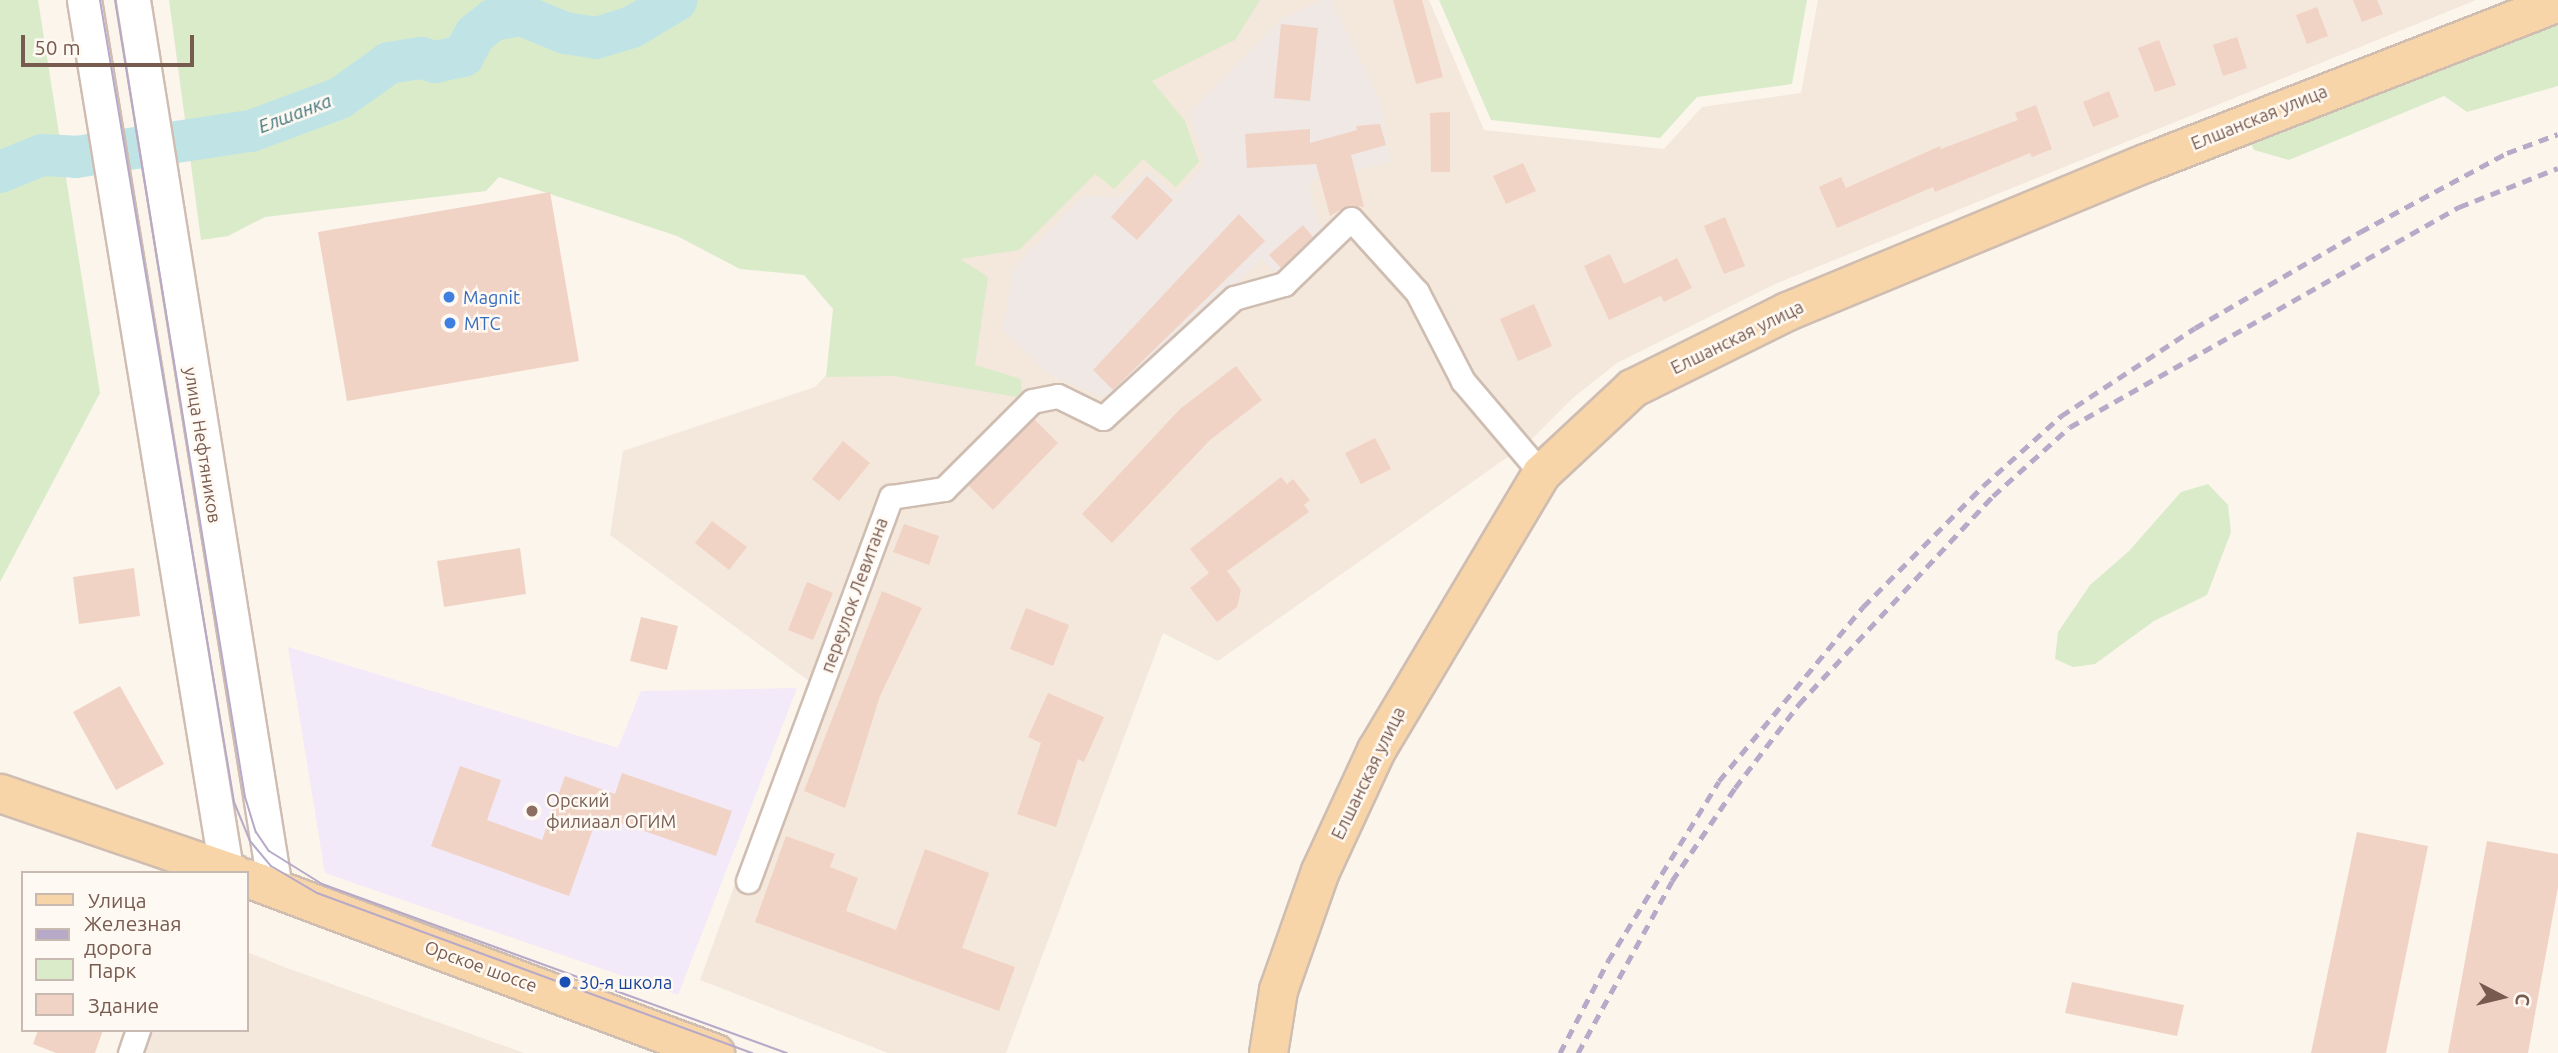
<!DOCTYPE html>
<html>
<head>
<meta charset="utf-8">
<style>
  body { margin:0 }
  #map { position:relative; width:2558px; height:1053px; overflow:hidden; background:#fcf5ec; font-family:Ubuntu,sans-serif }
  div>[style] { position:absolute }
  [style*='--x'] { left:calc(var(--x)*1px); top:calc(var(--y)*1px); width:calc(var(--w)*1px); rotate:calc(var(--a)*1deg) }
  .residential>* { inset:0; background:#f4e7db }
  .industrial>* { inset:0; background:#efe8e4 }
  .education>* { inset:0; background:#f2e9f9 }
  .green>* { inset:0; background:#daebca }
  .river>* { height:42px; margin:-21px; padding:0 21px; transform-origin:21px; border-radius:21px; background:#c0e4e6 }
  .building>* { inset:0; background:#f1d3c5 }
  .roads { filter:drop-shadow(2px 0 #cfbdb1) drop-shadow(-2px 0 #cfbdb1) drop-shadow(0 2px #cfbdb1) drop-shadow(0 -2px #cfbdb1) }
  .minor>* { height:23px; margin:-11.5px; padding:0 11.5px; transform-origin:11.5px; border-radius:11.5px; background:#fff }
  .secondary>* { height:33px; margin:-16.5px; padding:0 16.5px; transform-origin:16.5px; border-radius:16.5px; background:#fff }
  .primary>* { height:37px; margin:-18.5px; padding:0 18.5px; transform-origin:18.5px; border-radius:18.5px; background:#f8d5a8 }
  .tram>* { height:2px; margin:-1px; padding:0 1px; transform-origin:1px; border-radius:1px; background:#b7a9c8 }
  .rail>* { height:5px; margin-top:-2.5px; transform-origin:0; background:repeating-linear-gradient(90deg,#b7a9c8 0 10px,transparent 0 17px) }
  .dots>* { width:19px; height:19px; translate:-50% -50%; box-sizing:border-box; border:4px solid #fff9f3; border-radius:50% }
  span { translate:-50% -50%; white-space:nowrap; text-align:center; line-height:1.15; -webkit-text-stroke:5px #fff9f3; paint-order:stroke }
  .street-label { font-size:18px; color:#785b4f }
  .shop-label { font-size:18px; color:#366cbe }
  .left { translate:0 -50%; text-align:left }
  .education-label { font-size:18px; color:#785e54 }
  .transit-label { font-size:18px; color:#164399 }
  .water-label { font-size:19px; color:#42767c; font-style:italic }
  .legend { position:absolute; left:21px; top:871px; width:228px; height:161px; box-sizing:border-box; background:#fff9f3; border:2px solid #c9bab1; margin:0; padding:9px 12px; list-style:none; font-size:21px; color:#785b4f }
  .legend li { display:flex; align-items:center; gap:14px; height:35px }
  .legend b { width:35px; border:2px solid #c9bab1 }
  .north { position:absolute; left:2467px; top:962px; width:70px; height:70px; -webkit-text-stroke:5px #fff9f3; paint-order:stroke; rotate:97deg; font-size:19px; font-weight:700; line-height:28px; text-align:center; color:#785b4f }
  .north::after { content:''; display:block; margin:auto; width:24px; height:32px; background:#785b4f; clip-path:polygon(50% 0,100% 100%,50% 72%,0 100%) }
  .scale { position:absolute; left:21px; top:35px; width:173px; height:32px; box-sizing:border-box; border:4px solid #785b4f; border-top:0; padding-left:9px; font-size:21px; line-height:24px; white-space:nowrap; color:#785b4f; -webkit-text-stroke:5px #fff9f3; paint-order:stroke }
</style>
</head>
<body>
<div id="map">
  <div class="residential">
    <i style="clip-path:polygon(1199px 0,1429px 0,1484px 130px,1664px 149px,1702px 107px,1801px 93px,1818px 0,2476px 0,1775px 284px,1617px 363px,1574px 397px,1529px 442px,1218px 661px,1163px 633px,1006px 1053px,888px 1053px,700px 980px,809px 681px,610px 535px,623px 451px,815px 387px,1174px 5px)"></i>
    <i style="clip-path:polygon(247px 952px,284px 967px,524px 1053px,143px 1053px,151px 1030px,247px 1030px)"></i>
  </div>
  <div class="industrial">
    <i style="clip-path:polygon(1322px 0,1331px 0,1381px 102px,1391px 162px,1309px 182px,1318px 223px,1331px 237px,1282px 280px,1262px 259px,1110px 400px,1049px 375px,1003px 330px,1013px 269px,1082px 196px,1122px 197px,1147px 170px,1177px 195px,1205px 163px,1189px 113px,1281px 19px)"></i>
  </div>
  <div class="education">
    <i style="clip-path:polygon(288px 647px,618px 748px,641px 691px,797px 688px,678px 995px,325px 873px)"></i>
  </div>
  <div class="green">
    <i style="clip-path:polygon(0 0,38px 0,100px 393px,0 582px)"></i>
    <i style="clip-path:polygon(169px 0,1260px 0,1235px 40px,1152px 81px,1185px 121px,1199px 162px,1176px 187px,1143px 159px,1114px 189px,1095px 174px,1019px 250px,960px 259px,988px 277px,975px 365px,1021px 379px,1022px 398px,894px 376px,826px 377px,833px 309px,804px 275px,740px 269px,677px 236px,499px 177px,486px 191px,265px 217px,228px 236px,201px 240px)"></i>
    <i style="clip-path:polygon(1439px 0,1807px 0,1792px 84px,1697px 97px,1660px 138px,1491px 120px)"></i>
    <i style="clip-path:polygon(2558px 14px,2558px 86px,2467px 112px,2444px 96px,2289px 160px,2254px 150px,2246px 134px)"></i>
    <i style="clip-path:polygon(2208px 484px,2228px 505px,2231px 532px,2207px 595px,2154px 621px,2095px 664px,2073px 667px,2055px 659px,2058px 632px,2090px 585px,2129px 551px,2181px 492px)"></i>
  </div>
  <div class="river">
    <i style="--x:0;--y:172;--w:45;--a:-22"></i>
    <i style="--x:42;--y:155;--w:34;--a:3"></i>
    <i style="--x:76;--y:157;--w:177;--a:-8.5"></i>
    <i style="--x:251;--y:131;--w:95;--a:-20.3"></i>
    <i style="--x:340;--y:98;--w:60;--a:-35.5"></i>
    <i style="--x:389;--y:63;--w:33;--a:-9"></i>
    <i style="--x:422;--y:58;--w:14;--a:17"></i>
    <i style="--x:435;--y:62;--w:29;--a:-12"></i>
    <i style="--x:463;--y:56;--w:25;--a:-61"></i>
    <i style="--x:475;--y:34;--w:23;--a:-38"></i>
    <i style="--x:493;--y:20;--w:28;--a:-10"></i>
    <i style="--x:521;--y:15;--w:48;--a:22.2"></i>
    <i style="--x:565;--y:33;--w:31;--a:9"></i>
    <i style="--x:596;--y:38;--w:38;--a:-17"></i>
    <i style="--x:632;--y:27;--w:52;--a:-31"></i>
  </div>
  <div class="building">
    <i style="clip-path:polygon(1393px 0,1422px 0,1443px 77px,1416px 84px)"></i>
    <i style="clip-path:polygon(2353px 0,2377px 0,2383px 14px,2362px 22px)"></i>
    <i style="clip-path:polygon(2317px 7px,2328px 36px,2307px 44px,2296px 15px)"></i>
    <i style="clip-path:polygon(1281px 24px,1318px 28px,1310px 101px,1274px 98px)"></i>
    <i style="clip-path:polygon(2237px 37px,2247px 68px,2223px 76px,2213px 45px)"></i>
    <i style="clip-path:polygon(2159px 40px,2176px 85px,2155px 92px,2138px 48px)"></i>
    <i style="clip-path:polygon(2109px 91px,2119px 117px,2093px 127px,2083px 102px)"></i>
    <i style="clip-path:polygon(2036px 105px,2052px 149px,2032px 157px,2030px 153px,1935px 192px,1933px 187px,1837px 228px,1819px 187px,1841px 177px,1846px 188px,1940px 146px,1941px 149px,2018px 120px,2015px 113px)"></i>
    <i style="clip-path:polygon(1450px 112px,1450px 172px,1431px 172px,1430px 113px)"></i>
    <i style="clip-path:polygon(1380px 124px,1386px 145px,1351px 155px,1364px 207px,1347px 206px,1330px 216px,1316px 164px,1247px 168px,1245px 134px,1310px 129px,1310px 143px,1357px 130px,1356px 126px)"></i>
    <i style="clip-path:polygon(1523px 163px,1536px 191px,1506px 204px,1493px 176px)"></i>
    <i style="clip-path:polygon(1147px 176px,1173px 200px,1137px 240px,1111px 217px)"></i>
    <i style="clip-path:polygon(550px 192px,579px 361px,347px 401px,318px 232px)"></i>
    <i style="clip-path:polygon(1239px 214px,1265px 241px,1113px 390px,1093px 370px)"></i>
    <i style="clip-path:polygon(1725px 217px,1745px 266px,1724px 274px,1704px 226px)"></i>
    <i style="clip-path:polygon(1303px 225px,1313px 237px,1281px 268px,1269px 255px)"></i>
    <i style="clip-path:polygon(1610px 254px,1624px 284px,1677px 258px,1692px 288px,1664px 302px,1661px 296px,1609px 320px,1584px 266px)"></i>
    <i style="clip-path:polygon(1534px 304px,1552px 346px,1518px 361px,1500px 319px)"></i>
    <i style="clip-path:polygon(1236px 366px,1262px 400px,1210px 440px,1112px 543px,1082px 514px,1180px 409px)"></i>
    <i style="clip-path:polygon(1034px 419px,1058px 443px,993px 510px,968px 485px)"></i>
    <i style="clip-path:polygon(1375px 438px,1391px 469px,1361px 484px,1345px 453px)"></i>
    <i style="clip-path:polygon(843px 441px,870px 463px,839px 501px,812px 479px)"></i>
    <i style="clip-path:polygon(1281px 477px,1287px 484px,1293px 479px,1310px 500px,1304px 505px,1309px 512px,1227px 571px,1241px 590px,1237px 607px,1217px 622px,1190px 588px,1209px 573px,1190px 549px)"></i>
    <i style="clip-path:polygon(712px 521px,747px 547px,729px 570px,695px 543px)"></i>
    <i style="clip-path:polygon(904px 524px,939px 536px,929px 565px,893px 552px)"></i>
    <i style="clip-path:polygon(520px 548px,526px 594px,444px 607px,437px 561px)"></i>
    <i style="clip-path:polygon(134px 568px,140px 616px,79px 624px,73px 577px)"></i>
    <i style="clip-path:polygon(807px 582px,833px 593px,813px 640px,788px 630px)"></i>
    <i style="clip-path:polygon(882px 591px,922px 608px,880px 696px,845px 808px,804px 791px)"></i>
    <i style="clip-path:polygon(1026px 608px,1069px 625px,1053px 666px,1010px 649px)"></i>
    <i style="clip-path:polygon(641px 617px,678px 626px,667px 670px,630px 661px)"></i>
    <i style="clip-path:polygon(120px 686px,164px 764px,116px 790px,73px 712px)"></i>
    <i style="clip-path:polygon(1048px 693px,1104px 717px,1084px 762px,1078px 759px,1056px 827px,1017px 814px,1041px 743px,1028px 737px)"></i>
    <i style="clip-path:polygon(460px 766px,501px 780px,487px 820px,542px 840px,565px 776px,615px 794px,622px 773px,732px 811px,716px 856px,598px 815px,569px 896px,431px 846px)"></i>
    <i style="clip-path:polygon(2357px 832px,2428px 846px,2386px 1053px,2311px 1053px)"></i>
    <i style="clip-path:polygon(786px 836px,835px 854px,830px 867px,858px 878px,846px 911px,896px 930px,925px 849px,989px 873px,962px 948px,1015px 967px,999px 1011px,755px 922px)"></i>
    <i style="clip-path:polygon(2487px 841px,2558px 854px,2558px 887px,2528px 1053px,2448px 1053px)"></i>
    <i style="clip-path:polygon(2072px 982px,2184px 1005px,2177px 1036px,2065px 1013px)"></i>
    <i style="clip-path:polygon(38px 1030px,103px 1030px,95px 1053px,56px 1053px,33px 1044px)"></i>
  </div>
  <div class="roads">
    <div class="minor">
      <i style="--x:748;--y:881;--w:410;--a:-69.6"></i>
      <i style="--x:891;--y:497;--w:54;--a:-8.6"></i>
      <i style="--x:944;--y:489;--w:124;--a:-45"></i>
      <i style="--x:1032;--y:401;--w:26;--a:-11"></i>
      <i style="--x:1058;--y:396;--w:50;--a:26.1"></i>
      <i style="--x:1103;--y:418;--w:178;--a:-42.5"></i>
      <i style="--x:1234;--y:298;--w:52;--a:-15.6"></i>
      <i style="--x:1284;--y:284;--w:93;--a:-44.1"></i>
      <i style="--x:1351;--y:219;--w:98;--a:47.9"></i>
      <i style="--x:1417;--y:292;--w:100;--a:62.7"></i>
      <i style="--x:1463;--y:381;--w:121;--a:49.7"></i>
      <i style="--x:130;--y:1053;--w:24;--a:-71"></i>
    </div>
    <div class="secondary">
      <i style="--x:84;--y:0;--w:881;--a:80.72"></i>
      <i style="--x:133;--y:0;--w:900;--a:80.92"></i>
    </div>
    <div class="primary">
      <i style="--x:0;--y:793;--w:247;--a:18.9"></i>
      <i style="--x:247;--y:878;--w:500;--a:20.5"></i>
      <i style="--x:1268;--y:1053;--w:64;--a:-81"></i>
      <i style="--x:1278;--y:990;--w:126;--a:-70.6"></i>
      <i style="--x:1320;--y:871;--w:133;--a:-65.2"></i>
      <i style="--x:1376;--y:750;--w:322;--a:-59.2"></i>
      <i style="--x:1541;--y:473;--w:125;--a:-43"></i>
      <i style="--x:1632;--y:388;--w:173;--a:-26.4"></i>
      <i style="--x:1787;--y:311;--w:387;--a:-22.5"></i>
      <i style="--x:2145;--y:163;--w:443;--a:-21.3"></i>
    </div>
  </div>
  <div class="tram">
    <i style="--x:100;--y:0;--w:813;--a:80.51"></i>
    <i style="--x:234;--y:802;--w:42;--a:67.7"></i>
    <i style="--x:250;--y:841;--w:33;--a:50"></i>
    <i style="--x:271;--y:866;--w:53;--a:30.4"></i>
    <i style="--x:317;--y:893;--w:464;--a:20.2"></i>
    <i style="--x:115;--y:0;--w:808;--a:80.74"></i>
    <i style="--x:245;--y:797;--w:37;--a:73"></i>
    <i style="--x:256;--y:832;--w:23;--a:56"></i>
    <i style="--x:269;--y:851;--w:62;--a:31.9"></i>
    <i style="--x:322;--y:884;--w:495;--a:20"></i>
  </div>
  <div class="rail">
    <i style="--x:1560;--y:1053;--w:104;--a:-62.4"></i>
    <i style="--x:1608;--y:961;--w:211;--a:-58.3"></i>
    <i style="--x:1719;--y:781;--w:226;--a:-50.4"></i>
    <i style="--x:1863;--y:607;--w:170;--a:-45.2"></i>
    <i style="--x:1983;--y:486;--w:105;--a:-41.9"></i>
    <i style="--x:2061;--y:416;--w:160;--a:-33.3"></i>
    <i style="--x:2195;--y:328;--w:191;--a:-30.2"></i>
    <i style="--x:2360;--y:232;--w:167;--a:-28.3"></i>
    <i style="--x:2507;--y:153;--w:54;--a:-20.4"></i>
    <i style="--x:1578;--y:1053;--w:196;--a:-61.3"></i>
    <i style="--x:1672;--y:881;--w:112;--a:-55.9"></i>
    <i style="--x:1735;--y:788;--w:106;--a:-52.7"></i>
    <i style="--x:1799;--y:704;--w:284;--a:-47"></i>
    <i style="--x:1993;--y:496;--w:103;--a:-41.9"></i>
    <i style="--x:2070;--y:427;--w:447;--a:-29.5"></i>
    <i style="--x:2459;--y:207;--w:106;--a:-21.5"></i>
  </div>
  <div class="dots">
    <i style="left:449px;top:297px;background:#3f7fe0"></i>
    <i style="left:450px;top:323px;background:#3f7fe0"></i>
    <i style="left:532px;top:811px;background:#8d6e63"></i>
    <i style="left:565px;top:982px;background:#1a4fb4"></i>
  </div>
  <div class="street-label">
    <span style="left:2259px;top:117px;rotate:-22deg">Елшанская улица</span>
    <span style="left:1737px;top:337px;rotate:-26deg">Елшанская улица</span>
    <span style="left:203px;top:445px;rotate:81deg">улица Нефтяников</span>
    <span style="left:854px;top:595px;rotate:-70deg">переулок Левитана</span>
    <span style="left:1368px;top:773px;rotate:-64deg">Елшанская улица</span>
    <span style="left:481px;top:966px;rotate:20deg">Орское шоссе</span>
  </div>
  <div class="shop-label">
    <span class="left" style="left:463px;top:297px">Magnit</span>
    <span class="left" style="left:464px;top:323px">МТС</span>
  </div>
  <div class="education-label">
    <span class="left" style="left:546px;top:811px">Орский<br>филиаал ОГИМ</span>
  </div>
  <div class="transit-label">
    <span class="left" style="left:579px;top:982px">30-я школа</span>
  </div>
  <div class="water-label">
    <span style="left:295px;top:114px;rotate:-21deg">Елшанка</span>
  </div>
  <ul class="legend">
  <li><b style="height:9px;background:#f8d5a8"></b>Улица</li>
  <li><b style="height:9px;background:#b7a9c8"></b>Железная дорога</li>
  <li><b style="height:19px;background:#daebca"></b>Парк</li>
  <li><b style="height:19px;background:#f1d3c5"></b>Здание</li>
  </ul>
  <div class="north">С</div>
  <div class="scale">50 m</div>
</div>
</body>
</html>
